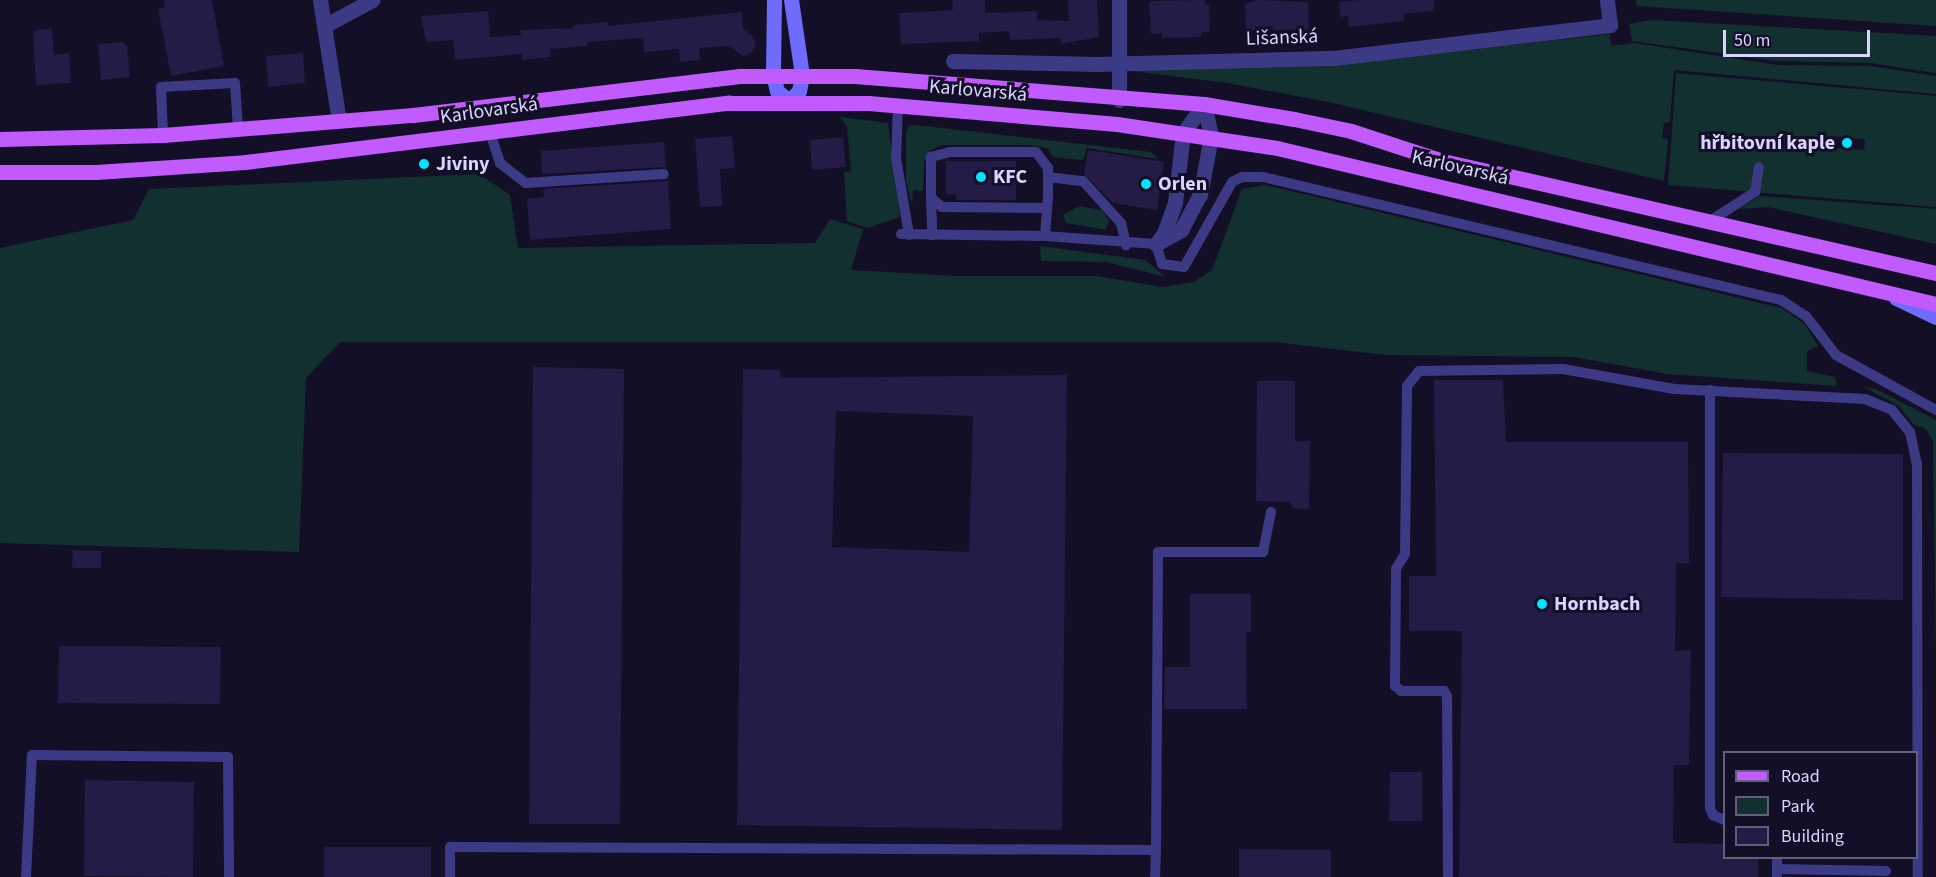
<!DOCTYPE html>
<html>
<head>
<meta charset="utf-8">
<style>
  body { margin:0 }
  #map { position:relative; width:1936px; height:877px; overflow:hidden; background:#130f26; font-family:"Source Sans 3",sans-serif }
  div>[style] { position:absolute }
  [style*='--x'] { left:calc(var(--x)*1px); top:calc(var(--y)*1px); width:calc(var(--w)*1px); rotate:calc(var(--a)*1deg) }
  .green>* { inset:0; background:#12302f }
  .building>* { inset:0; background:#241b47 }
  .service>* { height:10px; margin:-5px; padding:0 5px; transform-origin:5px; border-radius:5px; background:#3d3a85 }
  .minor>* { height:15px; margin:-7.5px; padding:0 7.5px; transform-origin:7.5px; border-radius:7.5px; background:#3d3a85 }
  .secondary>* { height:15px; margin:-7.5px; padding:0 7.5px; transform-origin:7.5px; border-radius:7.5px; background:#6f6bff }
  .primary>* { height:15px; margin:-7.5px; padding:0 7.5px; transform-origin:7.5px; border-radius:7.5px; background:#c25bff }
  .dots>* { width:16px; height:16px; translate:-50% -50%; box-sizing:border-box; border:3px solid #130f26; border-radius:50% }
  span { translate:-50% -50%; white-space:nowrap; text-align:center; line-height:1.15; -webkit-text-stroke:6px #130f26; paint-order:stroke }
  .street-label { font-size:20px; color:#d9d4ff }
  .poi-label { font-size:20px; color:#d9d4ff; font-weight:700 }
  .right { translate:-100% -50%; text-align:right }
  .left { translate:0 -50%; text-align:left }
  .legend { position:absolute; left:1723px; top:751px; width:195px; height:108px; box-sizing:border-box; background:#130f26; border:2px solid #625e7d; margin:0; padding:8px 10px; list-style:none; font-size:18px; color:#d9d4ff }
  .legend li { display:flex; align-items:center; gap:12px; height:30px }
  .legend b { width:30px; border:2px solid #625e7d }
  .scale { position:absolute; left:1723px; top:30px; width:147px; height:27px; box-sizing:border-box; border:3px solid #d9d4ff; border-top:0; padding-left:8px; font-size:18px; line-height:21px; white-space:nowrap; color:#d9d4ff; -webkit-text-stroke:4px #130f26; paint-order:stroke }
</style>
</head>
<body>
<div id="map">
  <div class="green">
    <i style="clip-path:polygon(1636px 0,1936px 0,1936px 26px,1637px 6px)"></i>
    <i style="clip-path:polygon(1653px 20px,1936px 36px,1936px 73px,1871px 63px,1776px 61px,1632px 41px,1629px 24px)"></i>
    <i style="clip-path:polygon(1610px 34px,1611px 46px,1634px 43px,1778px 65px,1870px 66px,1936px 76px,1936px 94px,1674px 70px,1670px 122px,1664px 123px,1662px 138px,1668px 139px,1664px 181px,1333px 103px,1228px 83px,1132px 71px,1133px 67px,1334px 65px)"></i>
    <i style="clip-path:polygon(evenodd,1676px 73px,1936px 96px,1936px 207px,1668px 185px,1676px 73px,1830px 136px,1865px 139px,1864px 150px,1829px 147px,1830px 136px)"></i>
    <i style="clip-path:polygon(840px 117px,888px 123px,900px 217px,867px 228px,847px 221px,844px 172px,851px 171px,847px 127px)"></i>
    <i style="clip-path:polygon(916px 125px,1151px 152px,1158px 159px,1087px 148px,1083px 160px,1053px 157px,1047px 148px,1029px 145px,941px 145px,930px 151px,924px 162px,923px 191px,913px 190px,912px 205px,906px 181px,906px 133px,909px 126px)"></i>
    <i style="clip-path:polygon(479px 174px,510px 195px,518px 248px,815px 243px,830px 219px,863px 229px,851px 270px,955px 276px,1096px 276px,1163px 287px,1194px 282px,1212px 270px,1242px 189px,1266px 185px,1781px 308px,1804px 323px,1818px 346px,1807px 351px,1807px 371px,1835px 377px,1837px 386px,1668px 374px,1574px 357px,1385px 355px,1275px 342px,340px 342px,306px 378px,299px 552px,0 543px,0 248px,133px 220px,149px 189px)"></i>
    <i style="clip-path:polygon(1760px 196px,1936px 209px,1936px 244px,1768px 207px,1739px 209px)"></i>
    <i style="clip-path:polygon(1079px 206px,1102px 210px,1109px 221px,1106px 230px,1066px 223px,1063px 215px)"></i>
    <i style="clip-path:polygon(1040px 246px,1145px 260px,1166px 277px,1106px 262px,1041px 261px)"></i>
    <i style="clip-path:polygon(1864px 387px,1876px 389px,1936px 420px,1936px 656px,1933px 441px,1925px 428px,1914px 425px,1899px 406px)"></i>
  </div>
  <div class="building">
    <i style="clip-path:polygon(164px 0,212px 0,224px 66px,171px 76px,158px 9px,165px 8px)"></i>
    <i style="clip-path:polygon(952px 0,985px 0,985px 13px,1037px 11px,1037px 20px,1069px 21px,1068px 0,1097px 0,1099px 37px,1061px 44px,1061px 38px,1010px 40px,1009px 31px,979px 33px,979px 41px,901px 44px,899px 13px,953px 10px)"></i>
    <i style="clip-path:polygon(1205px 0,1205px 5px,1209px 5px,1210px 32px,1201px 32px,1201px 37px,1162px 38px,1162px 33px,1151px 34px,1149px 1px)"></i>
    <i style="clip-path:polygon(1257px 0,1308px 2px,1309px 29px,1246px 31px,1245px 4px)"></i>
    <i style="clip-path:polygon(1359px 0,1434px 0,1434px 11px,1404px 14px,1404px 21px,1349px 27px,1348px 16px,1340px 17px,1339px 2px)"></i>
    <i style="clip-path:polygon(488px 11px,490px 37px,521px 35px,520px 30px,573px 28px,573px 25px,608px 22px,608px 26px,742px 12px,743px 29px,753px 36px,756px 45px,751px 53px,743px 56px,729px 46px,699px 48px,700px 60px,680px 62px,679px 49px,644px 52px,643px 38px,587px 42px,587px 46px,550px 49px,551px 57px,522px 60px,522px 54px,455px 60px,453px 40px,426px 42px,421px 16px)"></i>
    <i style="clip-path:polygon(52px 28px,54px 55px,69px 53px,71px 83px,36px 85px,33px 31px)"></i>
    <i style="clip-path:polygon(123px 42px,127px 46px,130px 77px,101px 80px,98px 44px)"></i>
    <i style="clip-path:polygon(303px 53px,305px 83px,268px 87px,266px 56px)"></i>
    <i style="clip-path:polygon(732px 136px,735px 168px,720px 169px,722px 206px,700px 207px,695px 139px)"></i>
    <i style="clip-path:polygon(843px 137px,846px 167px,812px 170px,810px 140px)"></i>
    <i style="clip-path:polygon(664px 142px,666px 167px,542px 174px,541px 151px)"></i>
    <i style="clip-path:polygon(1088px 150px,1164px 162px,1157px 210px,1113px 203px,1084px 174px)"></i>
    <i style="clip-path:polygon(946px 161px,1016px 161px,1016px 200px,956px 200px,956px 194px,946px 194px)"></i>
    <i style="clip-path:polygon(668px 181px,671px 229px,530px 240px,527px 199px,544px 197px,543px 189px)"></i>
    <i style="clip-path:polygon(533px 367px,624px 369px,620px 824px,529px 824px)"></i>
    <i style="clip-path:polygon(evenodd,743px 369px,780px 370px,781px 378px,1067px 375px,1062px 830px,737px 825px,743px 369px,836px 411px,973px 416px,969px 552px,832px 547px,836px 411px)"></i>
    <i style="clip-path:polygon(1434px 380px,1503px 380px,1506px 442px,1688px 442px,1689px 563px,1676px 563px,1675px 651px,1691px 650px,1689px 765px,1674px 765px,1673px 843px,1725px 844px,1725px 858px,1758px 858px,1758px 877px,1459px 877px,1462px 631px,1409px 631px,1409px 576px,1436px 576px)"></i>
    <i style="clip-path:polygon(1257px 381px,1295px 381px,1295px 441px,1310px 441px,1309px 509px,1293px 508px,1289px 502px,1256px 501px)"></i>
    <i style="clip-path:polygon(1723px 453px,1903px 454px,1903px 600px,1721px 597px)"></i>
    <i style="clip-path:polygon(73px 550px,101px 551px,101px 568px,72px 568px)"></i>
    <i style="clip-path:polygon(1190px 594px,1251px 594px,1251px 632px,1246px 632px,1247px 709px,1164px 709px,1165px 667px,1190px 667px)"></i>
    <i style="clip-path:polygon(59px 646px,221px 647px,220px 704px,58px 703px)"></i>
    <i style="clip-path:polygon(1390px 772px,1422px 772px,1422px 821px,1389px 821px)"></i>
    <i style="clip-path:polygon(85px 780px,194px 782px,193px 877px,84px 876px)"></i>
    <i style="clip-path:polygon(324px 847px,431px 847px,431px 877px,324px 877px)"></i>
    <i style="clip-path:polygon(1239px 849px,1331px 850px,1331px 877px,1239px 877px)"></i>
  </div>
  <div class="service">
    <i style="--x:898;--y:106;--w:52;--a:92.2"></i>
    <i style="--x:896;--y:158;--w:78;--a:80.4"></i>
    <i style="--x:490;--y:132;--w:33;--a:72"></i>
    <i style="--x:500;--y:163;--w:33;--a:38"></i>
    <i style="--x:526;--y:183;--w:138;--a:-3.7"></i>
    <i style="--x:163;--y:135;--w:48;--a:-92.4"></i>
    <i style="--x:161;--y:87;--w:74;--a:-3.1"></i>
    <i style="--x:235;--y:83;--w:46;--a:86.3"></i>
    <i style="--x:1048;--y:177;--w:35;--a:7"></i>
    <i style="--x:1083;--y:181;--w:57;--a:47.9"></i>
    <i style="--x:1121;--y:223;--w:23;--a:77"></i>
    <i style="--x:931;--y:198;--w:37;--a:88"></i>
    <i style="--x:1710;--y:221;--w:54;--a:-32.8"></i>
    <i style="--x:1755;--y:192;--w:25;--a:-81"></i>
    <i style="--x:901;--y:234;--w:144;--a:0.8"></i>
    <i style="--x:1045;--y:236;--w:111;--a:4.1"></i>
    <i style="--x:1156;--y:244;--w:21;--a:73"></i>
    <i style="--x:1162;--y:264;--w:22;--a:8"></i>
    <i style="--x:1184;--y:267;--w:98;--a:-60.5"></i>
    <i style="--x:1232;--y:182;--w:11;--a:-27"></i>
    <i style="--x:1242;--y:177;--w:21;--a:0"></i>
    <i style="--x:1263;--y:177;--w:532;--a:13.36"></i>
    <i style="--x:1781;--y:300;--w:30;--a:33"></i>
    <i style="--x:1806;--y:316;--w:49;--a:52.4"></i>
    <i style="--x:1836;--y:355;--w:114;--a:28.8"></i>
    <i style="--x:1045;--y:236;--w:40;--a:-85.7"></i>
    <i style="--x:1048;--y:196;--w:28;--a:-90"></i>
    <i style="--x:1048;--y:168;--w:20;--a:-127"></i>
    <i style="--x:1036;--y:152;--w:86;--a:180"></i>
    <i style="--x:950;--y:152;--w:20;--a:165"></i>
    <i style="--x:931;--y:157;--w:41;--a:90"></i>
    <i style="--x:931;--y:198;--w:14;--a:39"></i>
    <i style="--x:942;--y:207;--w:105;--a:0.5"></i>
    <i style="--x:1710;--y:390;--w:418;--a:90"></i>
    <i style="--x:1710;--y:808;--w:8;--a:67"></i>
    <i style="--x:1713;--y:815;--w:12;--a:24"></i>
    <i style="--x:1156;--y:850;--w:298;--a:-89.6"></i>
    <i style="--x:1158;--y:552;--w:105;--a:0"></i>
    <i style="--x:1263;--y:552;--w:41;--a:-78.7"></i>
    <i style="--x:1777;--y:858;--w:19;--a:90"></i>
    <i style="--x:1777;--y:869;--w:109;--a:1.1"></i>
    <i style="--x:26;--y:877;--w:122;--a:-87.2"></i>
    <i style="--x:32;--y:755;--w:196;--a:0.6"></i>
    <i style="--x:228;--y:757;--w:120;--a:89.5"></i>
    <i style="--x:450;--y:877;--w:30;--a:-90"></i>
    <i style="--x:450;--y:847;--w:706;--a:0.24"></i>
    <i style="--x:1156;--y:850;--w:27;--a:92"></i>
    <i style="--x:1448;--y:877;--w:181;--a:-90.3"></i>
    <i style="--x:1447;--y:696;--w:6;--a:-121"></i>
    <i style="--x:1444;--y:691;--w:43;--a:180"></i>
    <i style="--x:1401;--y:691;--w:8;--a:-140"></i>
    <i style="--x:1395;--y:686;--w:117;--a:-89.5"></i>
    <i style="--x:1396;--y:569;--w:17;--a:-59"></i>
    <i style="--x:1405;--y:554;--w:168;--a:-89.3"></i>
    <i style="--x:1407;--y:386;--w:19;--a:-51"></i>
    <i style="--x:1419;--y:371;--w:144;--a:-0.8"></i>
    <i style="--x:1563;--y:369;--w:113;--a:10.2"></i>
    <i style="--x:1674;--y:389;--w:191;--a:3"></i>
    <i style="--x:1865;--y:399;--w:29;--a:22"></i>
    <i style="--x:1892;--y:410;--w:28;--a:51"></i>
    <i style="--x:1910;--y:432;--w:33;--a:78"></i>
    <i style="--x:1917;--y:464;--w:413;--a:89.9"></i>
  </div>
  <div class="minor">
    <i style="--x:320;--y:0;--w:122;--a:81.1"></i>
    <i style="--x:1119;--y:0;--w:100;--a:90"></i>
    <i style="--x:324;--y:26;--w:55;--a:-28.4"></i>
    <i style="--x:953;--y:61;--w:144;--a:1.2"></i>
    <i style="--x:1097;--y:64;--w:237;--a:-1.5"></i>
    <i style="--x:1334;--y:58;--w:278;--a:-6.8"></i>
    <i style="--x:1610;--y:25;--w:25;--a:-97"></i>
    <i style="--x:1156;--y:244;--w:29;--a:-29"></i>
    <i style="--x:1181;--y:230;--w:40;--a:-62"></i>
    <i style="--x:1200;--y:195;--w:60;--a:-79.4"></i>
    <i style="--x:1211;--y:136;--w:33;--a:-102"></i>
    <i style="--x:1156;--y:244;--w:14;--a:-54"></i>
    <i style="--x:1164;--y:233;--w:33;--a:-70"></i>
    <i style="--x:1175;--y:202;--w:69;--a:-83.4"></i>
    <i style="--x:1183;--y:133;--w:36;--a:-54"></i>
  </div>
  <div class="secondary">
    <i style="--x:774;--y:0;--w:74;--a:90.8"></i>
    <i style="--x:773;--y:74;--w:17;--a:77"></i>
    <i style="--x:777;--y:91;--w:16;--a:40"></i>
    <i style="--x:789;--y:101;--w:14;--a:-45"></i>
    <i style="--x:799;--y:91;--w:16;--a:-79"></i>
    <i style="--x:802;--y:75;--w:76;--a:-98.3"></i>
    <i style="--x:1896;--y:298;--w:44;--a:25.4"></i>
  </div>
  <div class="primary">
    <i style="--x:0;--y:139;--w:163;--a:-1.4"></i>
    <i style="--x:163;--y:135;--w:251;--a:-4.6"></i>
    <i style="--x:413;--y:115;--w:329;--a:-6.8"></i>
    <i style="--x:740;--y:76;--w:115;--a:0"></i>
    <i style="--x:855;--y:76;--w:350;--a:4.6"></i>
    <i style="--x:1204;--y:104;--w:91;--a:9.5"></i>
    <i style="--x:1294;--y:119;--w:58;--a:11.9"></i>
    <i style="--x:1351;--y:131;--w:97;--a:18.1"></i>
    <i style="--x:1443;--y:161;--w:506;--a:12.8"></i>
    <i style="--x:0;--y:172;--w:96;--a:0"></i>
    <i style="--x:96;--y:172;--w:149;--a:-3.8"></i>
    <i style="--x:245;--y:162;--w:488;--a:-7"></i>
    <i style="--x:729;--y:103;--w:139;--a:0"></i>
    <i style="--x:868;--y:103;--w:250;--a:4.8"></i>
    <i style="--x:1117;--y:124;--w:162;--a:8.5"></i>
    <i style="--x:1277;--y:148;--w:677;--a:13.32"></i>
  </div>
  <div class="dots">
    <i style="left:1847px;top:143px;background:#00e5ff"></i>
    <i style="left:424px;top:164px;background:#00e5ff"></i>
    <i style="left:981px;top:177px;background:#00e5ff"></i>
    <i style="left:1146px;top:184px;background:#00e5ff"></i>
    <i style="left:1542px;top:604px;background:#00e5ff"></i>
  </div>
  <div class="street-label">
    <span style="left:1282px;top:38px;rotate:-2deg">Lišanská</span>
    <span style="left:978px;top:91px;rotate:5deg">Karlovarská</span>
    <span style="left:489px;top:111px;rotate:-8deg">Karlovarská</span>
    <span style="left:1460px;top:168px;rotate:13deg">Karlovarská</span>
  </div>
  <div class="poi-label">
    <span class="right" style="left:1835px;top:143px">hřbitovní kaple</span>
    <span class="left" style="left:436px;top:164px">Jiviny</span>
    <span class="left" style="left:993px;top:177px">KFC</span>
    <span class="left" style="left:1158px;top:184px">Orlen</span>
    <span class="left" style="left:1554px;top:604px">Hornbach</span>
  </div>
  <ul class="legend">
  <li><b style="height:8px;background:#c25bff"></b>Road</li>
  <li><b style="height:16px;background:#12302f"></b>Park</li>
  <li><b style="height:16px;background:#241b47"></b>Building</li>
  </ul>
  <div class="scale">50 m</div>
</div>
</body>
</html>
